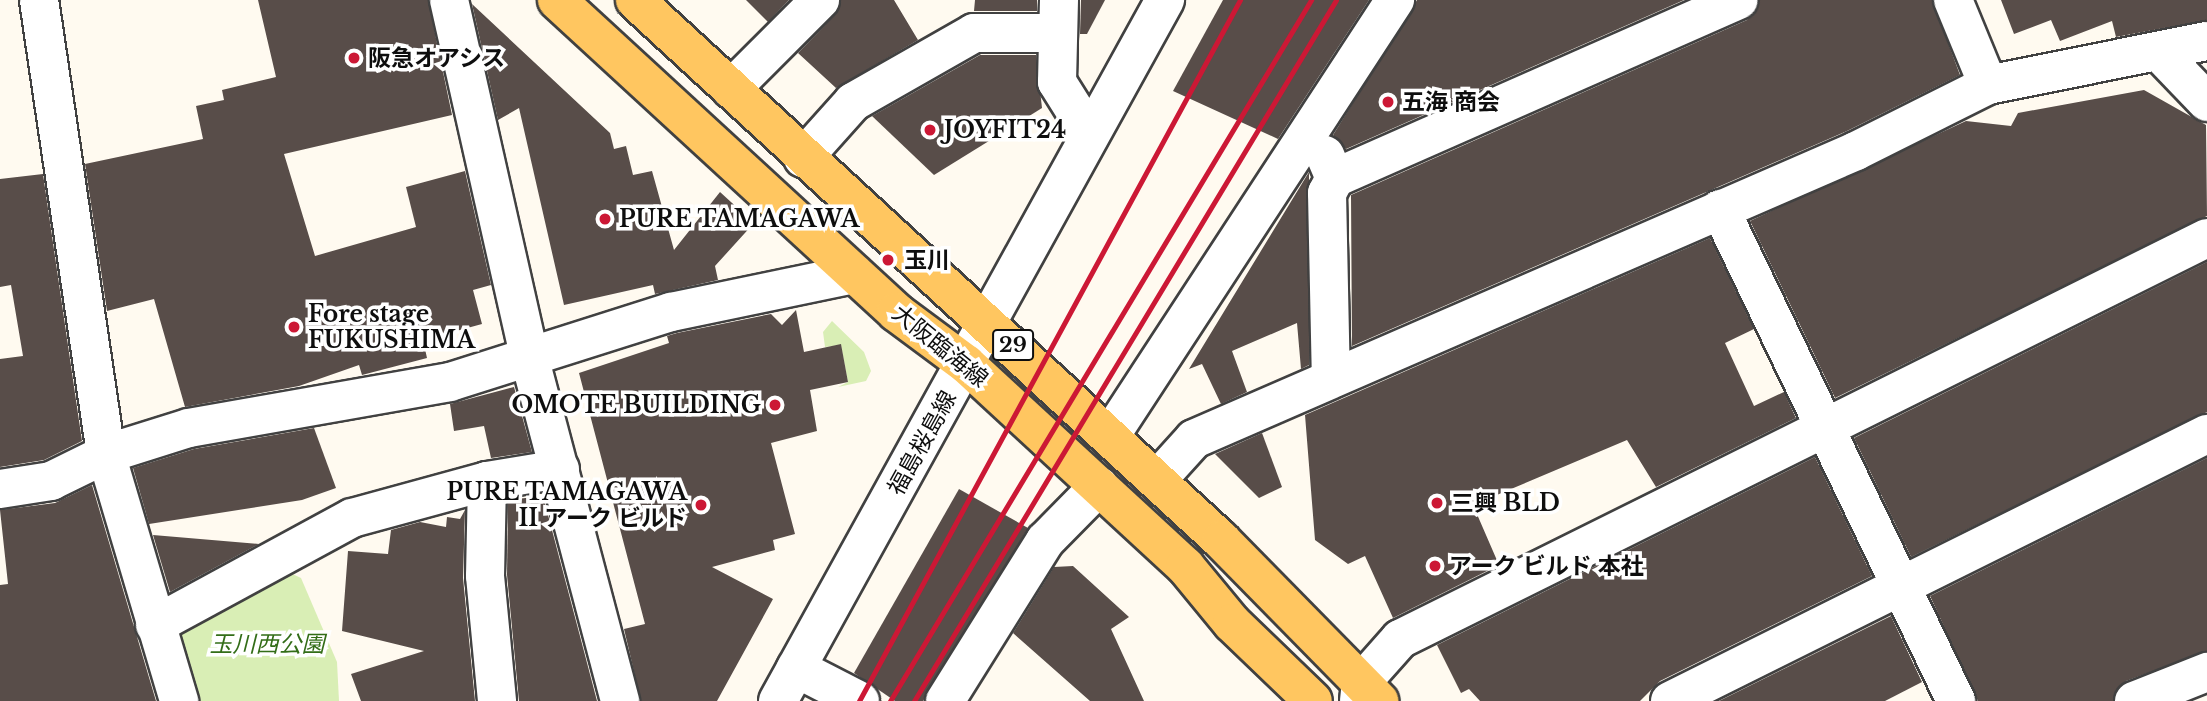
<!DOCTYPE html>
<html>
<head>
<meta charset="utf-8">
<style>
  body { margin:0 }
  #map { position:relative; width:2207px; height:701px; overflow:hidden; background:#fffaf0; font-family:"Libre Baskerville","Noto Sans JP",serif }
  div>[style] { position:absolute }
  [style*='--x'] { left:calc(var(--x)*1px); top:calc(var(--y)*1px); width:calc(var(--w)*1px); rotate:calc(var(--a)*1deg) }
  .green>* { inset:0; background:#d9eeb5 }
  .building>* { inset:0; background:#584d49 }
  .roads { filter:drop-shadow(2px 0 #414141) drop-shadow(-2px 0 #414141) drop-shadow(0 2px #414141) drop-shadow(0 -2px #414141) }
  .minor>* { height:38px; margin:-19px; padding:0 19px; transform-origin:19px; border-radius:19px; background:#fff }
  .tertiary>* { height:38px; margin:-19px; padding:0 19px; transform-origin:19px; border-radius:19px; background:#fff }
  .primary>* { height:38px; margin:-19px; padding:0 19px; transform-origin:19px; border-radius:19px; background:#ffc660 }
  .rail>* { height:5px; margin:-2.5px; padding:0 2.5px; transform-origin:2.5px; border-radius:2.5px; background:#cc1835 }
  .dots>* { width:19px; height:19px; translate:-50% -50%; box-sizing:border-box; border:4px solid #fff; border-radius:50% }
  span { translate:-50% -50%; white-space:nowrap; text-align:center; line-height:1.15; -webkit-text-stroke:7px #fff; paint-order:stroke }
  .shield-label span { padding:2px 5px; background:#fff; border:2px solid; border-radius:5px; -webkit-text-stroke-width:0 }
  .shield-label { font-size:21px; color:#0e0e0e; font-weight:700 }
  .poi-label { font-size:23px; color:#0e0e0e; font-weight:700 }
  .left { translate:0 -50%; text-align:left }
  .right { translate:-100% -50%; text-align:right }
  .street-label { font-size:23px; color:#0e0e0e }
  .park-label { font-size:23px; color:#336d18; font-style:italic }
</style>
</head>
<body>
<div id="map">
  <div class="green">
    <i style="clip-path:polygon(832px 321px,864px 352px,871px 371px,866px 381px,838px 387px,848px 382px,841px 345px,825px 347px,823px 332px)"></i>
    <i style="clip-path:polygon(284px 570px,301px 578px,337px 662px,339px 701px,195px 701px,173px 631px)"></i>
  </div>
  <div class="building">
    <i style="clip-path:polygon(258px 0,428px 0,452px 115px,284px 154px,315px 256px,416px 227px,406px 187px,465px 171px,491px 285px,473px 290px,482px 324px,423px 340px,427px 358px,362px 375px,359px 365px,299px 386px,185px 407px,154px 299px,107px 311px,85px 164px,203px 139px,196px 106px,224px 100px,222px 90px,276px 77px)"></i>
    <i style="clip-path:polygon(746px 0,789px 0,768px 22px)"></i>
    <i style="clip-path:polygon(841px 0,894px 0,918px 40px,836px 88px,798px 53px,835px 15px)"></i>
    <i style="clip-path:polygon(975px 0,1037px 0,1037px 11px,974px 11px)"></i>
    <i style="clip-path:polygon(1081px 0,1105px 0,1087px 34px,1080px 34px)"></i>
    <i style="clip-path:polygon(1223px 0,1369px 0,1278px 139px,1173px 91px)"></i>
    <i style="clip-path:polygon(1417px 0,1684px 0,1346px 149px,1333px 135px)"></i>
    <i style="clip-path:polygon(1759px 0,1932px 0,1960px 75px,1847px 131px,1352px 346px,1351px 195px,1747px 20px)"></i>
    <i style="clip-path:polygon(2001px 0,2207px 0,2207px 20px,2116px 37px,2112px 21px,2060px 41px,2051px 20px,2014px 34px)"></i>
    <i style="clip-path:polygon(472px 4px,610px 133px,614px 149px,626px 146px,633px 175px,652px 171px,674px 250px,720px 192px,754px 223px,715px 266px,718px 280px,655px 294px,653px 285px,564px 305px,519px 108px,498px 120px)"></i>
    <i style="clip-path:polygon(980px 55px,1036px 55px,1042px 108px,934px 175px,872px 116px)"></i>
    <i style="clip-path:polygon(2144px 90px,2206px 125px,2207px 216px,1835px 398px,1750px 221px,1966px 121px,2011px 126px,2018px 113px)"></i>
    <i style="clip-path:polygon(1309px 172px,1309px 365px,1301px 369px,1297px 323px,1232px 351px,1247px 392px,1221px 404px,1202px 364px,1189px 369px)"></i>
    <i style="clip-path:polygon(43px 174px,82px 441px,44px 460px,0 467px,0 359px,23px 356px,11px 285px,0 287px,0 179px)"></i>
    <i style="clip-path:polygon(1710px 238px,1754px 329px,1725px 343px,1754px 406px,1784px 392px,1796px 418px,1656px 487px,1627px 440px,1473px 505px,1499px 565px,1393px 618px,1365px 556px,1348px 564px,1315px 540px,1305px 415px)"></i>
    <i style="clip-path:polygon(2207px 262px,2207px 412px,1911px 557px,1854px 438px)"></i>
    <i style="clip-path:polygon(796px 310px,804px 352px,841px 344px,848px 382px,810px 390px,817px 431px,771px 443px,795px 534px,773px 540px,775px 550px,712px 567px,773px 599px,717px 701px,641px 701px,624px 629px,645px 624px,579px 373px,669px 343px,667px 336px,677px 333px,771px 314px,782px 325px)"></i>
    <i style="clip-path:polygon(514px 387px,532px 452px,491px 458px,484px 426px,454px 431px,450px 404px)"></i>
    <i style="clip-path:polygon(314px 428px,336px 488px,302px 500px,149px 524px,133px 468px,194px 449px)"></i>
    <i style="clip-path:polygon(1262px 433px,1282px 487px,1259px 498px,1215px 454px)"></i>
    <i style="clip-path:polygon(1815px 457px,1872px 576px,1660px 681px,1640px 701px,1480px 701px,1469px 689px,1461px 693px,1437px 645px)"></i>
    <i style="clip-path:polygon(2207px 458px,2207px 651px,2126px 681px,2113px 701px,1978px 701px,1930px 596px)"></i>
    <i style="clip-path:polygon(92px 485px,156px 701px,0 701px,0 585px,8px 584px,0 510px,55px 503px)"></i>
    <i style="clip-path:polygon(959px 489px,1028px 528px,923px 701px,895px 701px,854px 673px)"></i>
    <i style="clip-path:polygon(543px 496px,581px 640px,597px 701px,519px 701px,507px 575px,508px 500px)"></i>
    <i style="clip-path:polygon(465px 510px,463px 578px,475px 701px,361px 701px,351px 674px,424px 651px,342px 631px,348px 551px,388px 554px,391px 530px,420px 522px,446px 527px,447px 517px,460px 519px)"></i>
    <i style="clip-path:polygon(153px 535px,259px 544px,170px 592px)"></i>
    <i style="clip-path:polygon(1073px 566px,1129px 617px,1111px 629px,1144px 701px,1090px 701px,1013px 633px,1054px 567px)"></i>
    <i style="clip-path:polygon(1891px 616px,1922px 682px,1885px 701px,1719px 701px)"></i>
  </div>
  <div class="roads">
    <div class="minor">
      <i style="--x:39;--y:0;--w:459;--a:81.6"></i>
      <i style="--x:106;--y:454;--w:258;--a:73.5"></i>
      <i style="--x:449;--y:0;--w:369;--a:77.3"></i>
      <i style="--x:530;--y:360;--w:353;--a:75.2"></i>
      <i style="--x:1059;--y:0;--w:82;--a:91.4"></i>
      <i style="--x:1057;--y:82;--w:60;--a:57.9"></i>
      <i style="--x:1953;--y:0;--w:92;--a:67.6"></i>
      <i style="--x:2162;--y:55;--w:65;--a:46.2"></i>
      <i style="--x:731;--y:89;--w:126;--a:-45"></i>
      <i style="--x:1325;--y:155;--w:25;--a:67"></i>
      <i style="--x:1335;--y:178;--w:17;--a:118"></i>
      <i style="--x:1327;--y:193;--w:186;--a:88.8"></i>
      <i style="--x:803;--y:158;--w:75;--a:-48.2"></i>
      <i style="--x:853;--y:102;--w:139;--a:-29.7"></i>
      <i style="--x:974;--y:33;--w:84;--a:0"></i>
      <i style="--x:1335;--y:178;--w:441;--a:-23.8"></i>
      <i style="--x:1720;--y:209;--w:546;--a:64.37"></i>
      <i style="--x:1110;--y:436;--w:521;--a:-56.83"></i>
      <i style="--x:1157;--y:480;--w:55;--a:-47.9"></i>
      <i style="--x:1194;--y:439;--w:722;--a:-23.51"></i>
      <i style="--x:1856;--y:151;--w:148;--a:-26.6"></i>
      <i style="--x:1988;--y:85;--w:223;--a:-11.4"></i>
      <i style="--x:487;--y:481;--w:95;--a:91.2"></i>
      <i style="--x:485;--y:576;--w:126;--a:84.5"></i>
      <i style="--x:0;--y:489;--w:52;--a:-8.9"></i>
      <i style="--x:51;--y:481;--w:61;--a:-26.1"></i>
      <i style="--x:106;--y:454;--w:87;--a:-17.4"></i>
      <i style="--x:189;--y:428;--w:265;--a:-10"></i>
      <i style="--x:450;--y:382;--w:232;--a:-17.6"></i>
      <i style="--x:671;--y:312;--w:187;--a:-11.7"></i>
      <i style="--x:155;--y:625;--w:224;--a:-28.5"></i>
      <i style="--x:352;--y:518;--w:140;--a:-15.3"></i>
      <i style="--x:487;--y:481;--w:74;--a:-9.3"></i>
      <i style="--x:796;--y:668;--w:72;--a:27.3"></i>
      <i style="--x:945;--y:701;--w:189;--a:-58"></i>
      <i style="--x:1045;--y:541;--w:77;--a:-45.5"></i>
      <i style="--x:1359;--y:701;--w:18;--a:-84"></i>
      <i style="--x:1361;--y:683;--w:59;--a:-48.4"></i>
      <i style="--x:1400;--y:639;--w:901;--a:-26.42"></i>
      <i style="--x:1670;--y:701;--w:600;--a:-26.44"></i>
      <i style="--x:2134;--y:701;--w:79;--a:-21.7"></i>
    </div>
    <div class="tertiary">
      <i style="--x:778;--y:701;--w:801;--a:-61.1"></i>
    </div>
    <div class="primary">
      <i style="--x:557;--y:0;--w:461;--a:42.6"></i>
      <i style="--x:896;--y:312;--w:87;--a:36.6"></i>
      <i style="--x:966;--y:364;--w:298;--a:42.7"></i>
      <i style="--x:1185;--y:566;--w:74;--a:50.5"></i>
      <i style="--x:1232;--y:623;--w:112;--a:43.9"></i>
      <i style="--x:635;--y:0;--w:797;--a:42.66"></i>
      <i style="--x:1221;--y:540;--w:226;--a:45.5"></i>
    </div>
  </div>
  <div class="rail">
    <i style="--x:859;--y:701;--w:798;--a:-61.48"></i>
    <i style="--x:890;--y:701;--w:818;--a:-59.01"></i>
    <i style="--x:914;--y:701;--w:818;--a:-58.95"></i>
  </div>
  <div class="dots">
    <i style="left:354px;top:58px;background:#cc1835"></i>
    <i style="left:1388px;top:102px;background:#cc1835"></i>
    <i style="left:930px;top:130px;background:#cc1835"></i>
    <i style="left:605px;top:219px;background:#cc1835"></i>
    <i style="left:888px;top:260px;background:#cc1835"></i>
    <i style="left:294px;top:327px;background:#cc1835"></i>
    <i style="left:775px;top:405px;background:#cc1835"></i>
    <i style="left:1437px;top:503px;background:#cc1835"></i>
    <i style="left:701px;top:505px;background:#cc1835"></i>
    <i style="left:1435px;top:566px;background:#cc1835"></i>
  </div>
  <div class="shield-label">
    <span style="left:1013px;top:345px">29</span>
  </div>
  <div class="poi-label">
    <span class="left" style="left:368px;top:58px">阪急オアシス</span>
    <span class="left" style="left:1402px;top:102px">五海 商会</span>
    <span class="left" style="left:944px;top:130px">JOYFIT24</span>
    <span class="left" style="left:619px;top:219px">PURE TAMAGAWA</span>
    <span class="left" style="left:904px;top:260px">玉川</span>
    <span class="left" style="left:308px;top:327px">Fore stage<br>FUKUSHIMA</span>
    <span class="right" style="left:761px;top:405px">OMOTE BUILDING</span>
    <span class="right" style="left:687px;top:505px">PURE TAMAGAWA<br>II アーク ビルド</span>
    <span class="left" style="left:1451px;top:503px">三興 BLD</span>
    <span class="left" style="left:1449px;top:566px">アーク ビルド 本社</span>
  </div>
  <div class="street-label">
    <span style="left:940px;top:346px;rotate:39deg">大阪臨海線</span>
    <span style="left:922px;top:443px;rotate:-61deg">福島桜島線</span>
  </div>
  <div class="park-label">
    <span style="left:267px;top:644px">玉川西公園</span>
  </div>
</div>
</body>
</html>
